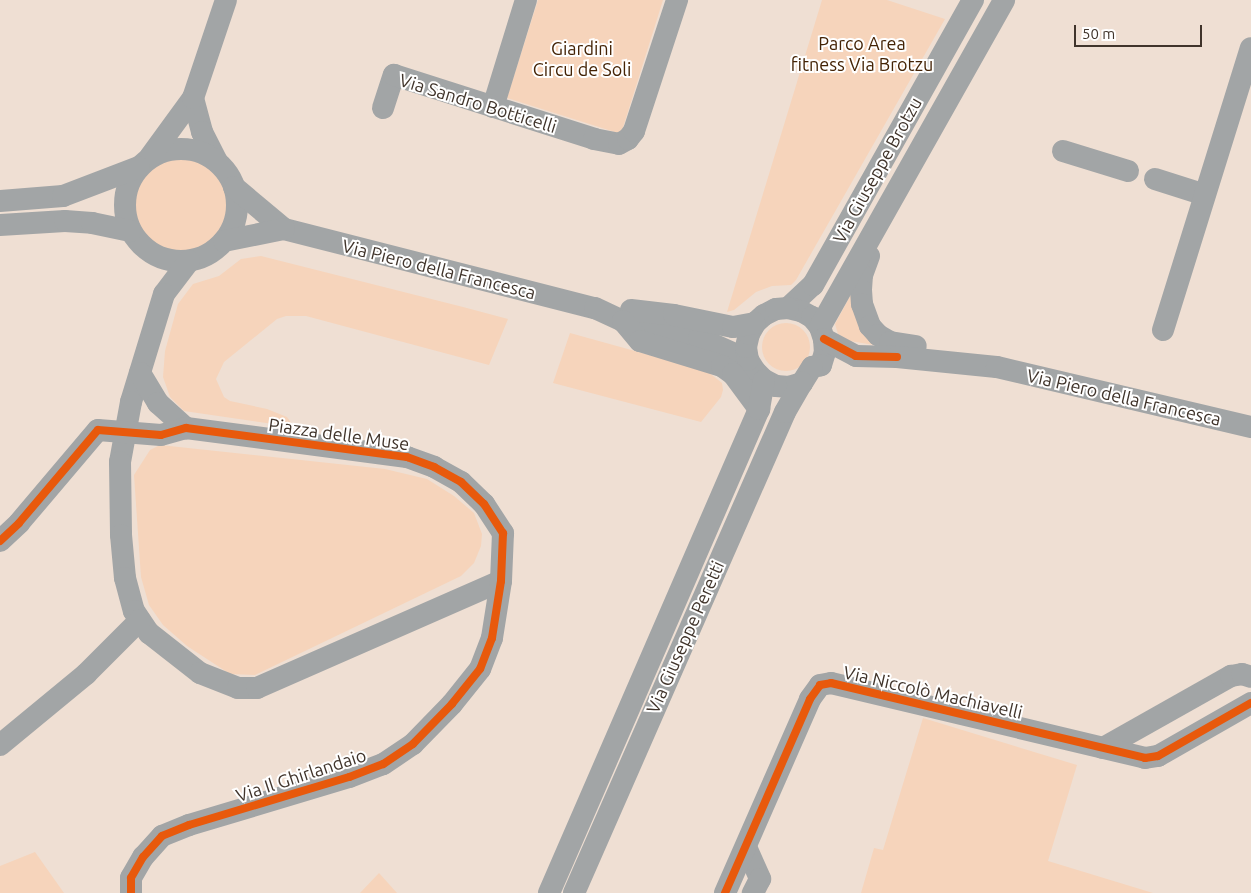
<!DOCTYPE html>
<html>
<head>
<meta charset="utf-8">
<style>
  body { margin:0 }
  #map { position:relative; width:1251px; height:893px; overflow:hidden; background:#efdfd3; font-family:Ubuntu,sans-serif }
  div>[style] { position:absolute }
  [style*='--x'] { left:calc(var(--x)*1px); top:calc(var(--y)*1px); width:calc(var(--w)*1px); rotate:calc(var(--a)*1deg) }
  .green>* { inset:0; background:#f6d4bb }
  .round { border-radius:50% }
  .minor>* { height:22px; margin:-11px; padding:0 11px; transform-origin:11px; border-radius:11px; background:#a2a5a6 }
  .minor>.ring { margin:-11px; padding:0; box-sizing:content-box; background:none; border:22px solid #a2a5a6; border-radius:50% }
  .cycleway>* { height:8px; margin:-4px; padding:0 4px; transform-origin:4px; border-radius:4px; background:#e8590c }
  span { translate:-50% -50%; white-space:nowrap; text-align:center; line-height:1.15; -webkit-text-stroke:4px #fff; paint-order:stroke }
  .park-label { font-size:18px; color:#442305 }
  .street-label { font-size:18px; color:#40342b }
  .scale { position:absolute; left:1074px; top:25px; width:128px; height:22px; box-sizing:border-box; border:2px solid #40342b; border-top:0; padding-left:6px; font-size:15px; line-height:18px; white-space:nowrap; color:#40342b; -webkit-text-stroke:4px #fff; paint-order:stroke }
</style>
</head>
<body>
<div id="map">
  <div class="green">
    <i style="clip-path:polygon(538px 0,663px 0,621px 134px,507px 98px)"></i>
    <i style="clip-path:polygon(822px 0,887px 0,945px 19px,796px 280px,791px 285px,772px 286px,756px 292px,734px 310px,727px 312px)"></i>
    <i class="round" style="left:132px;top:156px;width:98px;height:98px"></i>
    <i style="clip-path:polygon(261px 256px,463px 307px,508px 319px,489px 365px,306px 316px,286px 316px,277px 319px,224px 362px,216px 379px,224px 397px,230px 401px,267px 409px,287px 417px,294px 427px,184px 411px,170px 397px,163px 377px,165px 351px,178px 304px,193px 284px,219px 276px,241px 259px)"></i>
    <i style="clip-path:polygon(855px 287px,880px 346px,850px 341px,838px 334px,835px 324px)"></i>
    <i class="round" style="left:762px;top:323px;width:48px;height:48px"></i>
    <i style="clip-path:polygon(570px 333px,707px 371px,722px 383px,723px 390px,721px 397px,701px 422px,553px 383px)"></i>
    <i style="clip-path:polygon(160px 445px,385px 469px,427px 479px,454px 496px,474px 513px,482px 534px,481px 546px,474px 563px,461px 576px,255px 675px,230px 674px,187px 646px,163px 625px,149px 605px,141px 577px,134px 475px,150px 450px)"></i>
    <i style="clip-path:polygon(923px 718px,1077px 765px,1048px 861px,1153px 893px,861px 893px,874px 848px,883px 850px)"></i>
    <i style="clip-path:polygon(35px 852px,64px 893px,0 893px,0 866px)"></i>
    <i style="clip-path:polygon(379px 873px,397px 893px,360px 893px)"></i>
  </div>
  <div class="minor">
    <i style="--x:193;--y:98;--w:35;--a:75"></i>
    <i style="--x:202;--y:132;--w:33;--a:63"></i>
    <i style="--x:493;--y:107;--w:112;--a:-72.9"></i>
    <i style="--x:383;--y:108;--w:35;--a:-72"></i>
    <i style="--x:394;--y:75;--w:210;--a:17.7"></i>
    <i style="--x:594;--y:139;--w:25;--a:11"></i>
    <i style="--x:619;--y:144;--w:10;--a:-29"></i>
    <i style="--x:628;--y:139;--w:10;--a:-53"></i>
    <i style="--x:634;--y:131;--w:138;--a:-71.8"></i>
    <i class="ring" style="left:125px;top:149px;width:90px;height:90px"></i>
    <i style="--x:1063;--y:151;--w:68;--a:17.1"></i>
    <i style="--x:150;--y:157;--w:73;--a:-53.9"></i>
    <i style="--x:193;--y:98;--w:103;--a:-71.4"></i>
    <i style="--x:1155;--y:179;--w:52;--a:17.7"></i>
    <i style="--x:234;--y:187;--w:65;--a:40"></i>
    <i style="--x:284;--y:229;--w:321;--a:14.3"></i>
    <i style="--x:595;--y:308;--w:31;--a:25"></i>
    <i style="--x:623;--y:321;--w:78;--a:12.6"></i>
    <i style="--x:699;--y:338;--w:54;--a:24.2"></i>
    <i style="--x:0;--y:201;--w:63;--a:-4.5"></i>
    <i style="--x:63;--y:196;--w:81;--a:-20.9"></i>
    <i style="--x:0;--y:225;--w:65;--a:-3.5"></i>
    <i style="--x:65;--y:221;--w:27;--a:4"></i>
    <i style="--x:92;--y:223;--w:39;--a:12"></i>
    <i style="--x:224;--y:241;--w:61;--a:-11.3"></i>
    <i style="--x:869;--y:256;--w:20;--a:110"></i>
    <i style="--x:862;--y:275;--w:15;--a:94"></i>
    <i style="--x:861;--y:290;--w:14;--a:86"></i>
    <i style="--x:862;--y:304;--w:23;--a:70"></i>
    <i style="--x:870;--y:326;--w:12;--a:48"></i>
    <i style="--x:878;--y:335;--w:14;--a:30"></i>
    <i style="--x:890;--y:342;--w:26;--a:9"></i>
    <i style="--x:189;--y:261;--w:41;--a:127.1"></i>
    <i style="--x:164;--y:294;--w:113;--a:107"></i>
    <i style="--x:131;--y:402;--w:61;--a:100.4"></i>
    <i style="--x:120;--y:462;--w:73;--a:89.2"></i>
    <i style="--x:121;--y:535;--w:43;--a:84.7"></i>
    <i style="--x:125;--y:578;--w:34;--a:75"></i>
    <i style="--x:134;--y:611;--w:27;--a:56"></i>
    <i style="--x:149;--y:633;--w:65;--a:38.1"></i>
    <i style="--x:200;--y:673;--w:41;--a:21.5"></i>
    <i style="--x:238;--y:688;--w:19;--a:0"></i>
    <i style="--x:257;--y:688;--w:266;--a:-23.7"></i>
    <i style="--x:788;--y:308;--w:34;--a:-43"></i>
    <i style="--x:813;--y:285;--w:327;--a:-60.7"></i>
    <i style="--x:788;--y:308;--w:13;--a:13"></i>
    <i style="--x:801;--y:311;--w:13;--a:29"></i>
    <i style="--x:812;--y:317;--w:13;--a:51"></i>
    <i style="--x:820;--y:327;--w:13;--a:72"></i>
    <i style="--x:824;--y:339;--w:13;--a:86"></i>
    <i style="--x:825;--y:352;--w:14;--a:107"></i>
    <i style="--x:821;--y:365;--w:9;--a:167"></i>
    <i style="--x:812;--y:367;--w:19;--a:122"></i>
    <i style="--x:802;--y:383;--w:14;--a:163"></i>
    <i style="--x:789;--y:387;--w:13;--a:-176"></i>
    <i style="--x:776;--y:386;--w:13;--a:-153"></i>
    <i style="--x:764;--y:380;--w:13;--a:-135"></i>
    <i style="--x:755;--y:371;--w:13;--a:-122"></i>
    <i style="--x:748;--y:360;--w:13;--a:-99"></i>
    <i style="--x:746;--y:347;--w:13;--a:-77"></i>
    <i style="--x:749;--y:334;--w:13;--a:-61"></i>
    <i style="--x:755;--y:323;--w:12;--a:-42"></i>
    <i style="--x:764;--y:315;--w:13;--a:-27"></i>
    <i style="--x:776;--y:309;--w:12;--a:-5"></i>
    <i style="--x:631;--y:310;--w:43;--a:6.6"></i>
    <i style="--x:674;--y:315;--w:60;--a:11.5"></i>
    <i style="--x:733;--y:327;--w:22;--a:-10"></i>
    <i style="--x:623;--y:321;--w:26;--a:50"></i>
    <i style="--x:640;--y:341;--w:86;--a:17"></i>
    <i style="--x:722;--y:366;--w:14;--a:36"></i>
    <i style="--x:733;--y:374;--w:44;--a:53.4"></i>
    <i style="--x:820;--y:327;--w:375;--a:-60.6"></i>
    <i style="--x:1163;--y:330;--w:295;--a:-72.7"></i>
    <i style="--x:824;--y:339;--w:36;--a:28"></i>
    <i style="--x:856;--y:356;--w:41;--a:1.4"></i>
    <i style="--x:897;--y:357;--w:100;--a:5.7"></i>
    <i style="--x:997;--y:367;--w:261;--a:13.3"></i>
    <i style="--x:140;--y:373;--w:35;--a:59"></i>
    <i style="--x:158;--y:403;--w:38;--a:42"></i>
    <i style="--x:0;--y:541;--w:26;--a:-43"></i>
    <i style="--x:19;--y:523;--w:122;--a:-49.7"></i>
    <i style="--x:98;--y:430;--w:63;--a:4.5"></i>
    <i style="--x:161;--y:435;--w:26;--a:-16"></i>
    <i style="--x:186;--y:428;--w:223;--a:7.5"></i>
    <i style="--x:407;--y:457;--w:29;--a:20"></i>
    <i style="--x:434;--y:467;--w:31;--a:29"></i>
    <i style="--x:461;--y:482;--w:32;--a:44"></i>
    <i style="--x:484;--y:504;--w:35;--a:57"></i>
    <i style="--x:503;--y:533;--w:48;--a:92.4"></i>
    <i style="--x:501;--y:581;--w:58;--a:99"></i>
    <i style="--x:492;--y:638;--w:33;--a:111"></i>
    <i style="--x:480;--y:669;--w:45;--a:128.7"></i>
    <i style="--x:452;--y:704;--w:56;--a:134.3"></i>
    <i style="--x:413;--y:744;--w:36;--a:146"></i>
    <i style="--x:383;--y:764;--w:36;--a:159"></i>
    <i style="--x:349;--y:777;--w:167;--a:163.3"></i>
    <i style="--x:189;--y:825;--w:29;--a:158"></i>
    <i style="--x:162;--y:836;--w:28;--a:132"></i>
    <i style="--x:143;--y:857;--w:24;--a:120"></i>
    <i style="--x:131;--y:878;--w:15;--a:90"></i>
    <i style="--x:0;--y:745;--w:112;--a:-39.5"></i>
    <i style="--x:86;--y:674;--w:76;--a:-45"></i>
    <i style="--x:1103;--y:748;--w:147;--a:-29.4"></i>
    <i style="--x:1231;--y:676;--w:11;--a:-10"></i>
    <i style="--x:1242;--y:674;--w:9;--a:18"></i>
    <i style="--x:746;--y:847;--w:35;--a:66"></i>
    <i style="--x:760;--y:879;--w:16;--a:117"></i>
    <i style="--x:549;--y:893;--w:528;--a:-66.54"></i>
    <i style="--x:759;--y:409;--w:29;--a:-80"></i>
    <i style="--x:574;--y:893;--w:525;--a:-66.31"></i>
    <i style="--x:785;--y:412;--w:34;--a:-60"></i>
    <i style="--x:725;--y:893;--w:212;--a:-66.3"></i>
    <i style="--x:810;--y:699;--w:17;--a:-54"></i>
    <i style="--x:820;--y:685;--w:11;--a:-10"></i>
    <i style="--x:831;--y:683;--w:323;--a:13.4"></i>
    <i style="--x:1145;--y:758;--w:13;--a:-9"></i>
    <i style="--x:1158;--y:756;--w:107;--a:-29.7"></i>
  </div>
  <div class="cycleway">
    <i style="--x:824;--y:339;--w:36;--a:28"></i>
    <i style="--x:856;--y:356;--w:41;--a:1.4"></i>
    <i style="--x:0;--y:541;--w:26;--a:-43"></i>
    <i style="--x:19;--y:523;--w:122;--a:-49.7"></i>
    <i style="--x:98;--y:430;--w:63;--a:4.5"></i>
    <i style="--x:161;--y:435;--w:26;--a:-16"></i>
    <i style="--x:186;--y:428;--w:223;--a:7.5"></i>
    <i style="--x:407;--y:457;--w:29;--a:20"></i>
    <i style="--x:434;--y:467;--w:31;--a:29"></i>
    <i style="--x:461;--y:482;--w:32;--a:44"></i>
    <i style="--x:484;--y:504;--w:35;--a:57"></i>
    <i style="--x:503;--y:533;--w:48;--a:92.4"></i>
    <i style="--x:501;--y:581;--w:58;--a:99"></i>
    <i style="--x:492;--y:638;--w:33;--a:111"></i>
    <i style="--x:480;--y:669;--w:45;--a:128.7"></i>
    <i style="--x:452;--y:704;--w:56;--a:134.3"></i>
    <i style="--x:413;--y:744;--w:36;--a:146"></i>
    <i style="--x:383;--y:764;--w:36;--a:159"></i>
    <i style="--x:349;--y:777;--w:167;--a:163.3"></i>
    <i style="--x:189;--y:825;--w:29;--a:158"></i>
    <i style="--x:162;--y:836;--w:28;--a:132"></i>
    <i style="--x:143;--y:857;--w:24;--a:120"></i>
    <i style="--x:131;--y:878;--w:15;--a:90"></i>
    <i style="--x:725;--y:893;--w:212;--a:-66.3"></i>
    <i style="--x:810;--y:699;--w:17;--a:-54"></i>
    <i style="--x:820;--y:685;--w:11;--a:-10"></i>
    <i style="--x:831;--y:683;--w:323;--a:13.4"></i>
    <i style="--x:1145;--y:758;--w:13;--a:-9"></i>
    <i style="--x:1158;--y:756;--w:107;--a:-29.7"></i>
  </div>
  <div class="park-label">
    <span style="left:862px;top:54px">Parco Area<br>fitness Via Brotzu</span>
    <span style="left:582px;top:59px">Giardini<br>Circu de Soli</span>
  </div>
  <div class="street-label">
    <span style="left:478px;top:103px;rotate:17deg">Via Sandro Botticelli</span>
    <span style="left:877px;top:170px;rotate:-61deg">Via Giuseppe Brotzu</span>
    <span style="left:439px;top:269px;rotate:14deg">Via Piero della Francesca</span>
    <span style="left:1124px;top:397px;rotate:13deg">Via Piero della Francesca</span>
    <span style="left:339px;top:434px;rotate:8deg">Piazza delle Muse</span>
    <span style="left:685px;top:637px;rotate:-66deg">Via Giuseppe Peretti</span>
    <span style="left:933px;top:692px;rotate:13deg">Via Niccolò Machiavelli</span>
    <span style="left:301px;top:775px;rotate:-18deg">Via Il Ghirlandaio</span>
  </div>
  <div class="scale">50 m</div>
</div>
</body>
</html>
